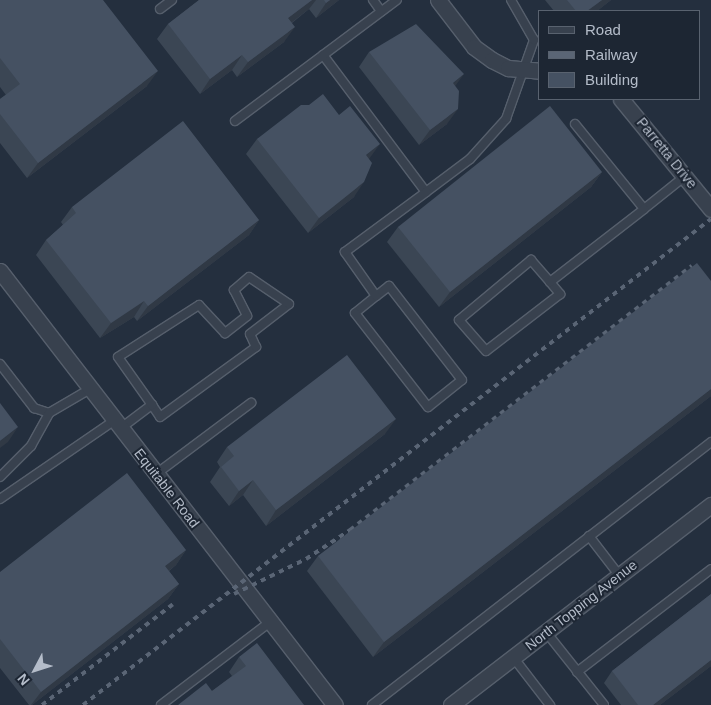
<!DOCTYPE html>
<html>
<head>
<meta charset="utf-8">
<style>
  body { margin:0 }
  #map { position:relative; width:711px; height:705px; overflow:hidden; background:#242f3e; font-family:Arial,sans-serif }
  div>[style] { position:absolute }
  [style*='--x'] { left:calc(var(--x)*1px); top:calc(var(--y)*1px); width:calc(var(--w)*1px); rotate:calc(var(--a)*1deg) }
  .roads { filter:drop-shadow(1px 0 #565f6c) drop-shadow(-1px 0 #565f6c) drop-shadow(0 1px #565f6c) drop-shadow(0 -1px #565f6c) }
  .lane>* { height:8px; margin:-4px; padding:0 4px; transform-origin:4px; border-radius:4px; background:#38414e }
  .street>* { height:15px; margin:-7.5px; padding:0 7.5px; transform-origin:7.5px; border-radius:7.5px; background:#38414e }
  .rail>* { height:4px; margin-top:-2px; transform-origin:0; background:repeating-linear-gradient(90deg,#5a6575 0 5px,transparent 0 10px) }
  .wall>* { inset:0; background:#3b4654 }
  .shaded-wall>* { inset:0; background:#303945 }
  .building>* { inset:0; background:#455162 }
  span { translate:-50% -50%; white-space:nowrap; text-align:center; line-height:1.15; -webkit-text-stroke:4px #1d2633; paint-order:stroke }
  .street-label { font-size:14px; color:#b4bcc9 }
  .legend { position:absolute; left:538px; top:10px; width:162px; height:90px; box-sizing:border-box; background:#1d2633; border:1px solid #59626f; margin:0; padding:6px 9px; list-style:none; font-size:15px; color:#b4bcc9 }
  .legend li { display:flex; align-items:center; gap:10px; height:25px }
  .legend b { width:25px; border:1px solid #59626f }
  .north { position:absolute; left:10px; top:645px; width:50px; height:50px; -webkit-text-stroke:4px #1d2633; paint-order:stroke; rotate:230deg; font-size:14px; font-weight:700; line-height:20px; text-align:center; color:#b4bcc9 }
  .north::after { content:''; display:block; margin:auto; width:18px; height:22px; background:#b4bcc9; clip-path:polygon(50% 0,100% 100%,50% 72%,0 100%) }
</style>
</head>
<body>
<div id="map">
  <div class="roads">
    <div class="lane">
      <i style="--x:373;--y:0;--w:14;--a:54"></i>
      <i style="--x:160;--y:9;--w:15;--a:-37"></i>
      <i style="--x:323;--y:55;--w:171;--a:53.1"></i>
      <i style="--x:426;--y:192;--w:55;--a:-36.9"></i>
      <i style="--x:470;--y:159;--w:54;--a:-48"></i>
      <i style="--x:506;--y:119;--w:84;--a:-70.5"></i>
      <i style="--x:534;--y:40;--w:46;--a:-119.9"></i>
      <i style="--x:235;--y:121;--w:202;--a:-36.8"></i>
      <i style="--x:575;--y:124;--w:109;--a:50.9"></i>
      <i style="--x:644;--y:209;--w:53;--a:-38.8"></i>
      <i style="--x:550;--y:282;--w:16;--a:50"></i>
      <i style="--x:560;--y:294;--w:93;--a:142.4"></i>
      <i style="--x:486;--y:351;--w:41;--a:-131.1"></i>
      <i style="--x:459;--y:320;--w:94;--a:-39.8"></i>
      <i style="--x:531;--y:260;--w:29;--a:49"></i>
      <i style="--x:550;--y:282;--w:119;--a:-37.8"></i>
      <i style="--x:376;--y:296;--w:27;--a:141"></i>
      <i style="--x:355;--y:313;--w:119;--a:52.2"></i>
      <i style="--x:428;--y:407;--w:43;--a:-38.5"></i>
      <i style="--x:462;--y:380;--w:119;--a:-127.8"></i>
      <i style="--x:389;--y:286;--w:16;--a:142"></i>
      <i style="--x:376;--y:296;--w:54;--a:-125.2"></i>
      <i style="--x:345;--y:252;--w:101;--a:-36.5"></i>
      <i style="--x:0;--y:364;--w:56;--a:52.3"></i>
      <i style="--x:34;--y:408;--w:16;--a:18"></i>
      <i style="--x:49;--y:413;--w:48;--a:-30.3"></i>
      <i style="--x:121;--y:428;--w:39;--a:-37"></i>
      <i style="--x:152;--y:405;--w:14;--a:56"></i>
      <i style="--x:160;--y:417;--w:119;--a:-36.1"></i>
      <i style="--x:256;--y:347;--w:14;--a:-115"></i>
      <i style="--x:250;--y:334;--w:49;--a:-37.6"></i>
      <i style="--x:289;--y:304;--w:48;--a:-146"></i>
      <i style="--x:249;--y:277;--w:20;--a:139"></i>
      <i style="--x:234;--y:290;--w:29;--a:63"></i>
      <i style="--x:247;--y:316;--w:28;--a:142"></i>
      <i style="--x:225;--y:333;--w:38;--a:-133"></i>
      <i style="--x:199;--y:305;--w:96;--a:147.3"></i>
      <i style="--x:118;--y:357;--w:59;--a:54.7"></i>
      <i style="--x:156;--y:474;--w:119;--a:-36.8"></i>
      <i style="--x:0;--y:477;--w:44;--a:-45"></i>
      <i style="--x:31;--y:446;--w:38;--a:-61"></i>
      <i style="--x:0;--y:499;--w:140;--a:-34.5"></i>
      <i style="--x:589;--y:536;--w:49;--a:52.4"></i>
      <i style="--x:546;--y:632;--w:93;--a:51.5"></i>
      <i style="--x:513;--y:657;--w:61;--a:52.4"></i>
      <i style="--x:577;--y:672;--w:169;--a:-37.5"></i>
      <i style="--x:161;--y:705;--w:137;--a:-37.3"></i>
      <i style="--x:372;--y:705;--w:429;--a:-37.8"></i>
    </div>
    <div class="street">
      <i style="--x:438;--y:0;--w:59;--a:52.5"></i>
      <i style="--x:474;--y:47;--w:22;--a:36"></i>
      <i style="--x:492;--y:60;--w:18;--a:27"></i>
      <i style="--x:508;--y:68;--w:32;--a:5"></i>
      <i style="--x:621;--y:99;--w:142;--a:50.7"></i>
      <i style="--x:0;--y:271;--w:548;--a:52.34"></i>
      <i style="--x:451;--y:705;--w:328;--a:-37.6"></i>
    </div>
  </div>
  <div class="rail">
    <i style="--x:234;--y:594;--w:80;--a:-25.9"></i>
    <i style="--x:306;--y:559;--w:53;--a:-33.4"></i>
    <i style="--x:350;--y:530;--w:432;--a:-37.7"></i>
    <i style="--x:42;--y:705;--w:165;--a:-37.6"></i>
    <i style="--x:83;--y:705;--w:794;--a:-37.74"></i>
  </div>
  <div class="wall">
    <i style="clip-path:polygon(0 0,147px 86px,27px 178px,0 143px,0 99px,6px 95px,0 87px)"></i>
    <i style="clip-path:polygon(199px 0,339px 0,316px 18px,309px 9px,292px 23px,284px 42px,237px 77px,232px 70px,200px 94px,157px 39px,168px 24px)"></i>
    <i style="clip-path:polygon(545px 0,611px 0,597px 11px,554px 11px)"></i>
    <i style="clip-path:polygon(369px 52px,455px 86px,447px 124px,419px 145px,359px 67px)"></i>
    <i style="clip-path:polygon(339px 115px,369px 159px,354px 197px,308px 233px,246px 154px,257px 139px)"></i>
    <i style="clip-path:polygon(602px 172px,591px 187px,439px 307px,387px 242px,398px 227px)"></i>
    <i style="clip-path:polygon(72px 207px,259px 220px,249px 235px,137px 321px,134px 317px,100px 338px,36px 255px,46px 240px,63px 225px,61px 222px)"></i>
    <i style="clip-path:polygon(711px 281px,711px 396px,373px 657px,307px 571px,318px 556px)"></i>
    <i style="clip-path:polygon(385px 434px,266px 526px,243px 495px,229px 506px,210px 482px,220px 467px,217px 462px,227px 447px)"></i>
    <i style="clip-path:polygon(186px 550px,176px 565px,169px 571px,179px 584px,168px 599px,32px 705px,29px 705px,0 668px,0 572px)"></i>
    <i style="clip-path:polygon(711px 594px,711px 666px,660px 705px,621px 705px,604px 683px,612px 671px)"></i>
    <i style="clip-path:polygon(239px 657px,304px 705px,212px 691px,232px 676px,229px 672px)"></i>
  </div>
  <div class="shaded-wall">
    <i style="clip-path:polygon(312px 0,316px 0,309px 9px,278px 33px,288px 18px)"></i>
    <i style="clip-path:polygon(330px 0,339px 0,316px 18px,326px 3px)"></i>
    <i style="clip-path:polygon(602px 0,611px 0,597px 11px,587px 11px)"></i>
    <i style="clip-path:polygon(295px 27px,284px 42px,237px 77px,248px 62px)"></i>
    <i style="clip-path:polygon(242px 55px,232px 70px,200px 94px,210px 79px)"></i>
    <i style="clip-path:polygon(158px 71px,147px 86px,27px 178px,38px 163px)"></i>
    <i style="clip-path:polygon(464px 74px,453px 89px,453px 83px)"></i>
    <i style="clip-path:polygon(458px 109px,447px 124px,419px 145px,430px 130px)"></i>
    <i style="clip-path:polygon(380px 144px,369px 159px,355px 170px,366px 155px)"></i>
    <i style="clip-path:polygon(602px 172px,591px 187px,439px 307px,450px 292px)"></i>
    <i style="clip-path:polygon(364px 182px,354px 197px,308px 233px,319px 218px)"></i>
    <i style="clip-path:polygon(259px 220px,249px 235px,137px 321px,148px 306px)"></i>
    <i style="clip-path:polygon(144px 301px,134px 317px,100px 338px,111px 323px)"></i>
    <i style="clip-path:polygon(711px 389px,711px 396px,373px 657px,384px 642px)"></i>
    <i style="clip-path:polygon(396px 419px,385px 434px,266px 526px,276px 510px)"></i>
    <i style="clip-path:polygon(18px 427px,8px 442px,0 448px,0 441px)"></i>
    <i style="clip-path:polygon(253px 480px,243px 495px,229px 506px,239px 491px)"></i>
    <i style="clip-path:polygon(186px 550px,176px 565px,155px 581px,165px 566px)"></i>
    <i style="clip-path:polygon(179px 584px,168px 599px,32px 705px,31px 705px,41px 692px)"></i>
    <i style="clip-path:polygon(711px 660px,711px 666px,660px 705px,653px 705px)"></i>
  </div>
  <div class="building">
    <i style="clip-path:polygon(0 0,103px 0,158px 71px,38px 163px,0 114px,0 99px,20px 84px,0 58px)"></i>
    <i style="clip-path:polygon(199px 0,312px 0,288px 18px,295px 27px,248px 62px,242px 55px,210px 79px,168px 24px)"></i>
    <i style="clip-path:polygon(324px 0,330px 0,326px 3px)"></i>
    <i style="clip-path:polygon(567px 0,602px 0,587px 11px,576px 11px)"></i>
    <i style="clip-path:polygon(416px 24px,464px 74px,453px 83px,459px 91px,458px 109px,430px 130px,369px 52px)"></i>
    <i style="clip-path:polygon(323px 94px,339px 115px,350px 106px,380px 144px,366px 155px,372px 163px,364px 182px,319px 218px,257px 139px,301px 105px,309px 105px)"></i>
    <i style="clip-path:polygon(550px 106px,602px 172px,450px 292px,398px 227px)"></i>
    <i style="clip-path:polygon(183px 121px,259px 220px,148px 306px,144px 301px,111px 323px,46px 240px,76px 213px,72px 207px)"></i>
    <i style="clip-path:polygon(697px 263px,711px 281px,711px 389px,384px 642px,318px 556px)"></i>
    <i style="clip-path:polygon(347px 355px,396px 419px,276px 510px,253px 480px,239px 491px,221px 467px,234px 456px,227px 447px)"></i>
    <i style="clip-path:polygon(0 403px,18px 427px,0 441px)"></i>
    <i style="clip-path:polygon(127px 473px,186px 550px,165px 566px,179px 584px,41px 692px,0 639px,0 572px)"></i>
    <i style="clip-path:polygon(711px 594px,711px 660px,653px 705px,638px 705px,612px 671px)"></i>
    <i style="clip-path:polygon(257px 643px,304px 705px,178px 705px,206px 683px,212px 691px,246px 666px,239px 657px)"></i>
  </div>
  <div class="street-label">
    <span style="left:667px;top:153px;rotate:51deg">Parretta Drive</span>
    <span style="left:167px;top:488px;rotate:52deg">Equitable Road</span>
    <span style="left:581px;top:605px;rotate:-38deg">North Topping Avenue</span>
  </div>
  <ul class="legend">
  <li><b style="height:6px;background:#38414e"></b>Road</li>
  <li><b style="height:6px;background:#5a6575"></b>Railway</li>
  <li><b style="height:14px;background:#455162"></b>Building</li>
  </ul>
  <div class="north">N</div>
</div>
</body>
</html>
